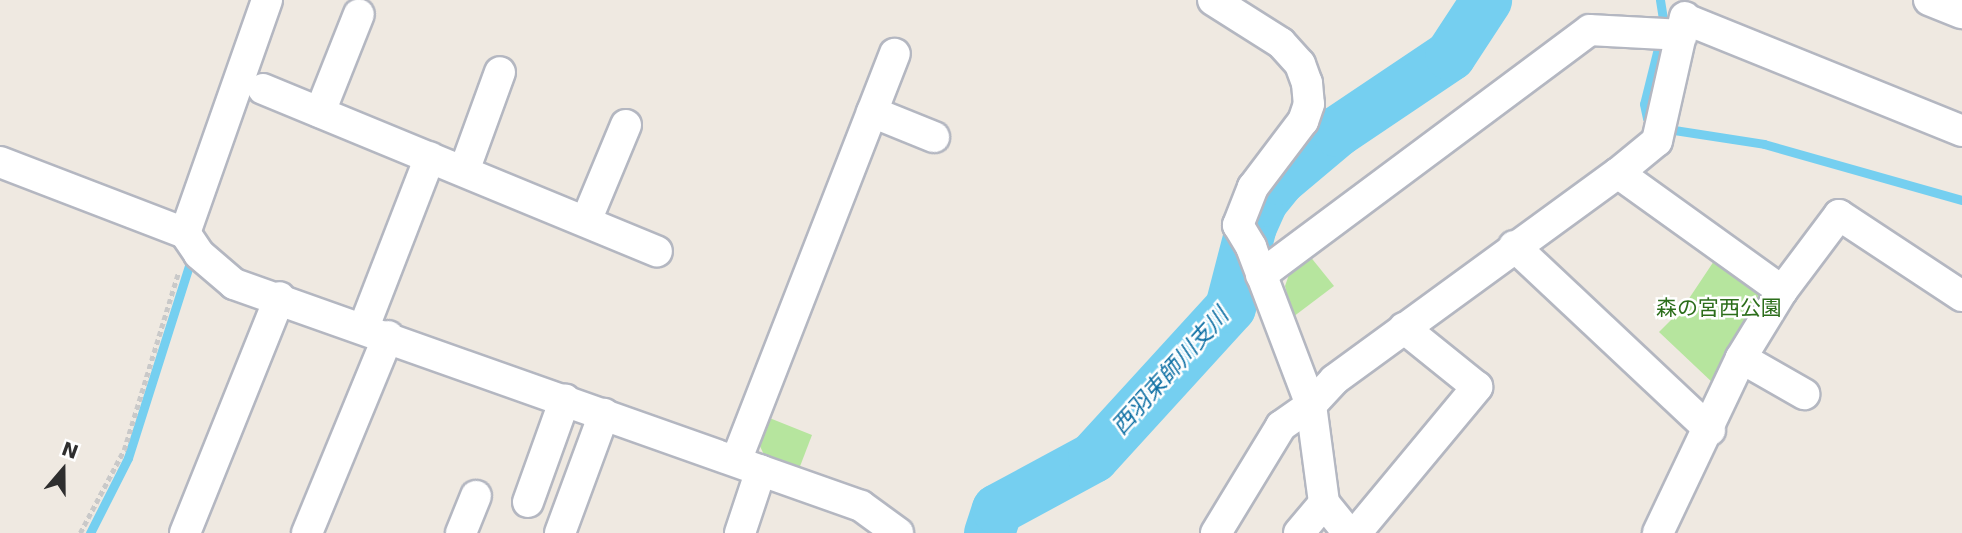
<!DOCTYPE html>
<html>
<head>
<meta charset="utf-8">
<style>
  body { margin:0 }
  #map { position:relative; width:1962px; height:533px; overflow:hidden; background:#efe9e1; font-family:"DejaVu Sans","Noto Sans JP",sans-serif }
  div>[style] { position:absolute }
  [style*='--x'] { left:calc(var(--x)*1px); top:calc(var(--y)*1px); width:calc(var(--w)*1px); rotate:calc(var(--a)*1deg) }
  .green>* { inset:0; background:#b6e59e }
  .stream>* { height:9px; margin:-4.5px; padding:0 4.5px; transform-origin:4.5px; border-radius:4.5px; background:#75cff0 }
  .river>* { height:51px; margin:-25.5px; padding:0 25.5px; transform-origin:25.5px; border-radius:25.5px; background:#75cff0 }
  .path>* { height:4.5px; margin-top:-2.25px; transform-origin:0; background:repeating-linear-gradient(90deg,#c9c9c9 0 5px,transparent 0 8.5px) }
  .roads { filter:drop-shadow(2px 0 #b4b7c1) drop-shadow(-2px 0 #b4b7c1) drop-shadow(0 2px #b4b7c1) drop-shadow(0 -2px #b4b7c1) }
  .minor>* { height:30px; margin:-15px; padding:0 15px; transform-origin:15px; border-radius:15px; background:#fff }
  span { translate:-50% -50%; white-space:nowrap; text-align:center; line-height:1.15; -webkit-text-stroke:5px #fff; paint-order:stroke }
  .park-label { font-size:21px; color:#2c6e1b }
  .water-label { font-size:23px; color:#0d6fa3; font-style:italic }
  .north { position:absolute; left:28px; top:435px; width:70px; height:70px; -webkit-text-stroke:5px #fff; paint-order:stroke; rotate:20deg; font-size:19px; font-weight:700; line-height:28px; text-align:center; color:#2e2e2e }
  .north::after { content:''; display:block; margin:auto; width:24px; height:32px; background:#2e2e2e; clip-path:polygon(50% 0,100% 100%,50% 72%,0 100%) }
</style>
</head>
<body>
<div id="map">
  <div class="green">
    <i style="clip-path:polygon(1309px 255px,1334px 286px,1293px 317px,1285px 286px,1292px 266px)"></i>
    <i style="clip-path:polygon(1718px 255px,1760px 283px,1764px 297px,1731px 343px,1714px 384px,1659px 332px,1682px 309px)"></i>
    <i style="clip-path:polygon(767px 417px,812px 435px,799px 469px,765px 457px,758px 442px)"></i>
  </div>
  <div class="stream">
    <i style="--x:1660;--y:0;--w:24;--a:81"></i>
    <i style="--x:1664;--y:24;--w:82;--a:104"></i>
    <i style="--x:1644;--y:104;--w:14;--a:78"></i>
    <i style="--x:1647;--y:118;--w:30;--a:24"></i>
    <i style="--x:1674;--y:130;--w:91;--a:8.8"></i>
    <i style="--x:1764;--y:144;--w:206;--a:15.8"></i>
    <i style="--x:90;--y:533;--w:84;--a:-63.1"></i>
    <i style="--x:128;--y:458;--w:212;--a:-72.4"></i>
  </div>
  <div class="river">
    <i style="--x:989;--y:533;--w:25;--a:-72"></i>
    <i style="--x:997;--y:509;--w:109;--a:-28.4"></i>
    <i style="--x:1093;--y:457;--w:203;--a:-47.6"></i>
    <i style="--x:1230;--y:307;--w:84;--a:-75.5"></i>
    <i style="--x:1251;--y:226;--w:27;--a:-66"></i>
    <i style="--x:1262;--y:201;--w:28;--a:-51"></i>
    <i style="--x:1280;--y:179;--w:75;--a:-40.1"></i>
    <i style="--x:1337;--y:131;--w:136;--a:-33.9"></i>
    <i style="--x:1450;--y:55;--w:66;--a:-56.8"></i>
  </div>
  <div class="path">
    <i style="--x:80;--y:533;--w:94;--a:-62.1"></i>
    <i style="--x:124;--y:450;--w:185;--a:-73"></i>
  </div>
  <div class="roads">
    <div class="minor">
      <i style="--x:1213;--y:0;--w:80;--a:32.3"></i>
      <i style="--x:1281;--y:43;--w:28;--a:48"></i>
      <i style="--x:1300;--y:64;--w:20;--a:70"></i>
      <i style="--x:1307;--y:83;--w:21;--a:85"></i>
      <i style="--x:1309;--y:104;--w:18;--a:109"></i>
      <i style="--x:1303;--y:121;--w:83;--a:127.1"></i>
      <i style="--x:1253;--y:187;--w:41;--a:111.5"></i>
      <i style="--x:1238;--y:225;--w:26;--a:59"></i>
      <i style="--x:1251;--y:247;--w:169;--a:69.2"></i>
      <i style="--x:1311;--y:405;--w:99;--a:82.4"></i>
      <i style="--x:1324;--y:503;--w:38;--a:51"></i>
      <i style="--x:1929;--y:0;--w:35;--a:22"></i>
      <i style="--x:1685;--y:19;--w:299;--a:22"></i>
      <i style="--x:263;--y:89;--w:426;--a:22.4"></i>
      <i style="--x:320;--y:112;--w:105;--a:-68.3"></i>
      <i style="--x:872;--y:112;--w:67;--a:22"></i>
      <i style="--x:0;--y:162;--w:198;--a:21"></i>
      <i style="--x:185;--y:233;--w:25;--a:56"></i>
      <i style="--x:199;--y:254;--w:46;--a:40.6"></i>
      <i style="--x:234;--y:284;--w:665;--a:19.5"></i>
      <i style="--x:861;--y:506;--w:46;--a:36.1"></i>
      <i style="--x:464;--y:171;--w:105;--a:-70"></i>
      <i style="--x:1618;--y:173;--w:50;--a:-39.4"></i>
      <i style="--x:1657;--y:141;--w:127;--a:-77.3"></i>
      <i style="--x:586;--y:221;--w:104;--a:-67.4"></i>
      <i style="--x:185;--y:233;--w:247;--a:-70.6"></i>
      <i style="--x:1514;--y:246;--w:269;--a:43.2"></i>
      <i style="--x:1261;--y:275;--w:410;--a:-36.7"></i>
      <i style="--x:1590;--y:30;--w:92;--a:3.1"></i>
      <i style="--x:1782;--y:291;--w:95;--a:-53.1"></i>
      <i style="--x:1839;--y:215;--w:147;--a:33.4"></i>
      <i style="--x:364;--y:327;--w:182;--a:-68.8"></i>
      <i style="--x:1741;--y:358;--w:73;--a:29.7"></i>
      <i style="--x:736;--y:461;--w:437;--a:-68.7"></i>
      <i style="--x:528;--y:502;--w:109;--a:-70.2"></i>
      <i style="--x:185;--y:533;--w:254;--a:-68.1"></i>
      <i style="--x:307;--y:533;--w:213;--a:-67.6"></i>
      <i style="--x:461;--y:533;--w:40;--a:-68"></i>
      <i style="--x:560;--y:533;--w:127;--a:-69.7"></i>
      <i style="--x:740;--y:533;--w:66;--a:-71.6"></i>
      <i style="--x:1216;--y:533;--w:125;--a:-58.7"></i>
      <i style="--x:1281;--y:426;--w:37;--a:-35"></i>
      <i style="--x:1311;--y:405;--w:34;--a:-47"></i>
      <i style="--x:1334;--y:380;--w:351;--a:-36.1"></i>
      <i style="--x:1618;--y:173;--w:202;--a:35.7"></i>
      <i style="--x:1782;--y:291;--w:79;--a:121.5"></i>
      <i style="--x:1741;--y:358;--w:194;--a:115.4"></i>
      <i style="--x:1299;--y:533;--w:39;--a:-50"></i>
      <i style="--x:1356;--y:533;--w:190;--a:-50.3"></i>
      <i style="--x:1477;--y:387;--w:94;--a:-141.1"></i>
    </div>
  </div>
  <div class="park-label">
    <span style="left:1719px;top:308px">森の宮西公園</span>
  </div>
  <div class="water-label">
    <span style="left:1170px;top:371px;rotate:-48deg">西羽束師川支川</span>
  </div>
  <div class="north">N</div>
</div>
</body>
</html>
